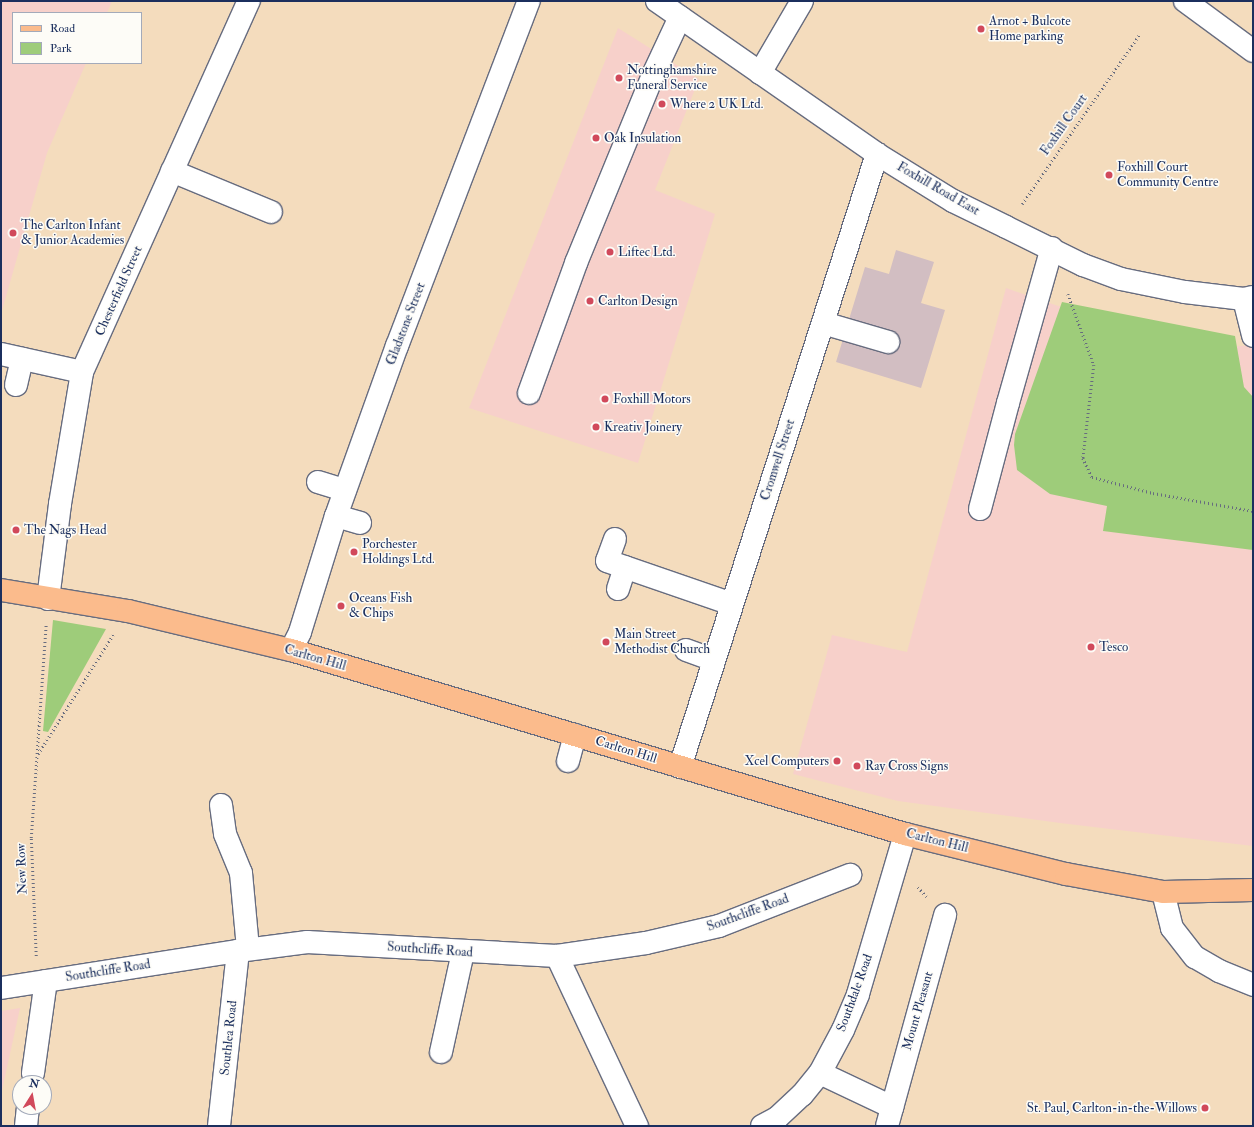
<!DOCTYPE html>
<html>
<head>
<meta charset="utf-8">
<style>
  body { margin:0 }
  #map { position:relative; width:1254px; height:1127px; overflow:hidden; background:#f4dcbd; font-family:"IM FELL Double Pica",serif }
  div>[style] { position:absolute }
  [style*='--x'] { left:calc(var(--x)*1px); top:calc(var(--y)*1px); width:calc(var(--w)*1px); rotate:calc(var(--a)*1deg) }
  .built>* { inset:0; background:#f7d0ca }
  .industrial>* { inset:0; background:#d2bec2 }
  .green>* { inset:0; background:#9ecc7a }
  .path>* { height:2.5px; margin-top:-1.25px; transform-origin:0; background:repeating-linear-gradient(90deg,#676c7f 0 1px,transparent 0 4px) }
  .roads { filter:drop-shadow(1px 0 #676c7f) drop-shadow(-1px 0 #676c7f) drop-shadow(0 1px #676c7f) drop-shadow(0 -1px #676c7f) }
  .minor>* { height:22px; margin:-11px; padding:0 11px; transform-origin:11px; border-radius:11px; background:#fff }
  .major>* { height:22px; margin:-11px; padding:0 11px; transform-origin:11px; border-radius:11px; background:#fbbb8c }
  .dots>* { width:11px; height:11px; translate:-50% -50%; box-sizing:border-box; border:2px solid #fdfcf7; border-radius:50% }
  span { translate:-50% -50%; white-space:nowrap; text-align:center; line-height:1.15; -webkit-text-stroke:3px #fdfcf7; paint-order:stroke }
  .poi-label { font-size:13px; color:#1b2f5e }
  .left { translate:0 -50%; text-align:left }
  .right { translate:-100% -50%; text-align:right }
  .street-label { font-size:13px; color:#1b2f5e }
  .frame { position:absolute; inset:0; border:2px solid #1b2f5e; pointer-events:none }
  .legend { position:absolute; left:12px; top:12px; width:130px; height:52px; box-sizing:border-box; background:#fdfcf7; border:1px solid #a3aaba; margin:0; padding:5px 7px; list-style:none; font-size:12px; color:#1b2f5e }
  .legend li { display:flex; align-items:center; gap:8px; height:20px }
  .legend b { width:20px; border:1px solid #a3aaba }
  .north { position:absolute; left:12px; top:1075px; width:40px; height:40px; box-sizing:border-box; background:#fdfcf7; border:1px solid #a3aaba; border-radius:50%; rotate:11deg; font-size:11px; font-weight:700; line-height:16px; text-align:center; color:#1b2f5e }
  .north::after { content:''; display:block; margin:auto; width:14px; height:18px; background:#d1495b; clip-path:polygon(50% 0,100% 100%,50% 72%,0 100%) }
</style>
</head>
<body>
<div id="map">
  <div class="built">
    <i style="clip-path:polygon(1px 1px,112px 1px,107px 13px,13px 13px,13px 63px,86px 63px,47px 153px,1px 314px)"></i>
    <i style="clip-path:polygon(618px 28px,699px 79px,655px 190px,715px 214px,638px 463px,469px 408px)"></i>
    <i style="clip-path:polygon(1006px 288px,1064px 308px,1228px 347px,1253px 345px,1253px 846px,1060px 823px,898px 801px,793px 774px,832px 635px,907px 652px)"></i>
    <i style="clip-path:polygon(20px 1008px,1px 1095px,1px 1011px)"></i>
  </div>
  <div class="industrial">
    <i style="clip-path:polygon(896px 250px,934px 262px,921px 303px,945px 310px,921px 388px,836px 362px,865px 267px,889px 274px)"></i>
  </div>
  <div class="green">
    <i style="clip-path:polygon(1062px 302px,1235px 336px,1244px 387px,1253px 397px,1253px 550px,1103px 531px,1107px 506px,1050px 494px,1017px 470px,1014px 445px,1015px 434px)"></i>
    <i style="clip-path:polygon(53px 620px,106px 629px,48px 732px,43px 731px)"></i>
  </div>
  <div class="path">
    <i style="--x:1022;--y:204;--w:206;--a:-55.3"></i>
    <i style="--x:1068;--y:294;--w:76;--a:69.9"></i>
    <i style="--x:1094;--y:365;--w:94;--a:96.7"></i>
    <i style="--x:1083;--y:458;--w:21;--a:65"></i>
    <i style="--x:1092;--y:477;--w:63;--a:14.7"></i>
    <i style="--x:1153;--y:493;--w:102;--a:10.2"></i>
    <i style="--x:38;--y:754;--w:141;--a:-57.8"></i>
    <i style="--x:918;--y:887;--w:13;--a:48"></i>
    <i style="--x:36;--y:956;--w:118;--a:-92.4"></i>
    <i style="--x:31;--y:838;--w:214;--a:-86"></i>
  </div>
  <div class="roads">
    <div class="minor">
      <i style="--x:657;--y:1;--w:268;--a:34.8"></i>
      <i style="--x:877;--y:154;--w:89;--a:31.7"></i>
      <i style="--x:953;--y:201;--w:59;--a:26.1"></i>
      <i style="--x:1006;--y:227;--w:86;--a:26.3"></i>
      <i style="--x:1083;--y:265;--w:40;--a:20.2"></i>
      <i style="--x:1121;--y:279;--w:65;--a:11.5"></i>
      <i style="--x:1185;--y:292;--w:59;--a:6.8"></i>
      <i style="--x:1244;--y:299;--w:9;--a:-13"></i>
      <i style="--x:1185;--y:1;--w:84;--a:36.3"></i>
      <i style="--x:760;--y:73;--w:83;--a:-59.7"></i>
      <i style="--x:172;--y:171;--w:107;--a:22.5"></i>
      <i style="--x:1244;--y:299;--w:38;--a:76"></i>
      <i style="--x:823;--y:323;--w:68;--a:16.3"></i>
      <i style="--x:1;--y:354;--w:83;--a:12.5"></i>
      <i style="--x:16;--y:385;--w:27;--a:-77"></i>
      <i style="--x:529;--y:393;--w:138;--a:-70.1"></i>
      <i style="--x:576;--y:263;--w:203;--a:-67.7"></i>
      <i style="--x:653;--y:75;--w:64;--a:-65"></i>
      <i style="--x:318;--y:482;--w:28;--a:17"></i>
      <i style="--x:980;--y:509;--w:110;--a:-75.2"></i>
      <i style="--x:1008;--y:403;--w:161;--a:-74.2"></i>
      <i style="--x:336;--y:516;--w:25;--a:16"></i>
      <i style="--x:615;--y:539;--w:23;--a:110"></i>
      <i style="--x:607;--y:561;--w:132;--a:19"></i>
      <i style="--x:618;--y:589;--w:23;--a:-72"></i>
      <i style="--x:48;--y:599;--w:96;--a:-82.8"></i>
      <i style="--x:60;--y:504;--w:134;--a:-80.5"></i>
      <i style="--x:82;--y:372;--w:407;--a:-65.8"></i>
      <i style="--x:291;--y:650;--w:20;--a:-63"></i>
      <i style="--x:300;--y:632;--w:121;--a:-72.8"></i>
      <i style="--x:336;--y:516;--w:181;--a:-70.3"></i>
      <i style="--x:397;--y:346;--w:369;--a:-69.1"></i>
      <i style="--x:686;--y:650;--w:30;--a:20"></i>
      <i style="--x:568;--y:761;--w:27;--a:-75"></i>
      <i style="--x:680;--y:767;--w:644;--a:-72.18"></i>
      <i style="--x:221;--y:805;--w:29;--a:82"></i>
      <i style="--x:225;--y:834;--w:42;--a:67.7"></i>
      <i style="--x:241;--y:873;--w:76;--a:84.7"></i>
      <i style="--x:1163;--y:892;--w:37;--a:76"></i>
      <i style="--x:1172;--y:928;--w:37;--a:52"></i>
      <i style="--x:1195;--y:957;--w:28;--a:30"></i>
      <i style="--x:1219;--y:971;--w:37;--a:22"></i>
      <i style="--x:557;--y:956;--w:188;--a:64.8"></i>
      <i style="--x:1;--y:988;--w:240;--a:-8.9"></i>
      <i style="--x:238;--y:951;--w:70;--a:-7.4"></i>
      <i style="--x:307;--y:942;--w:250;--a:3.2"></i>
      <i style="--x:557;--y:956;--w:90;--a:-8.3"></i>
      <i style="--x:646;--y:943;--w:75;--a:-13.1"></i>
      <i style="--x:719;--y:926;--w:141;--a:-21.3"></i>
      <i style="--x:441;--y:1052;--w:102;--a:-77.6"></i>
      <i style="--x:33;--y:1073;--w:93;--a:-82"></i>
      <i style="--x:820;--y:1073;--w:80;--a:25.3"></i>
      <i style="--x:26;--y:1126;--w:19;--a:-84"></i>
      <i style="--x:219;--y:1126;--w:176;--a:-83.8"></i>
      <i style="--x:762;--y:1126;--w:17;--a:-28"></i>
      <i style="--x:777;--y:1118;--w:34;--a:-43"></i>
      <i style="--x:802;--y:1095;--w:28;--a:-51"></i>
      <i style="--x:820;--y:1073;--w:49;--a:-61.9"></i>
      <i style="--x:843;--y:1030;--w:39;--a:-67"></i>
      <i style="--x:858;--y:994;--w:167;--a:-73.6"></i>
      <i style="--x:887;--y:1126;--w:219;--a:-74.6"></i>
    </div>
    <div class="major">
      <i style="--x:1;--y:590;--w:129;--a:9.4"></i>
      <i style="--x:128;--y:611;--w:168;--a:13.5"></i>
      <i style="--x:291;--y:650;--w:641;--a:16.68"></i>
      <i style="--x:905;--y:834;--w:166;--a:14"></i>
      <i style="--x:1066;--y:874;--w:99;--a:10.5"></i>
      <i style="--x:1163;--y:892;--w:90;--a:-1.3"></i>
    </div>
  </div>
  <div class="dots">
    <i style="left:981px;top:29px;background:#d1495b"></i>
    <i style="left:619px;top:78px;background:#d1495b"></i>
    <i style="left:662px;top:104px;background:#d1495b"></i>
    <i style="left:596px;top:138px;background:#d1495b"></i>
    <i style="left:1109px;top:175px;background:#d1495b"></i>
    <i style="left:13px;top:233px;background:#d1495b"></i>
    <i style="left:610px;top:252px;background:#d1495b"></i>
    <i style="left:590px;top:301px;background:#d1495b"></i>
    <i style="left:605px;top:399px;background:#d1495b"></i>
    <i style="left:596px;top:427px;background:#d1495b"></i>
    <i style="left:16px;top:530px;background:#d1495b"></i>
    <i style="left:354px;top:552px;background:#d1495b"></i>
    <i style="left:341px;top:606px;background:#d1495b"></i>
    <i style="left:606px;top:642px;background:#d1495b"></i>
    <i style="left:1091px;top:647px;background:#d1495b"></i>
    <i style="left:837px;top:761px;background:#d1495b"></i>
    <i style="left:857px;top:766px;background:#d1495b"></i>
    <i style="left:1205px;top:1108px;background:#d1495b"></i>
  </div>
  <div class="poi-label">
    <span class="left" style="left:989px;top:29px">Arnot + Bulcote<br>Home parking</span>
    <span class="left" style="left:627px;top:78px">Nottinghamshire<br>Funeral Service</span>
    <span class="left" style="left:670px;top:104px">Where 2 UK Ltd.</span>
    <span class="left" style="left:604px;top:138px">Oak Insulation</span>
    <span class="left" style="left:1117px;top:175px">Foxhill Court<br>Community Centre</span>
    <span class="left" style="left:21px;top:233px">The Carlton Infant<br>&amp; Junior Academies</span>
    <span class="left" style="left:618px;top:252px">Liftec Ltd.</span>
    <span class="left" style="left:598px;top:301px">Carlton Design</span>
    <span class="left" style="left:613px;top:399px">Foxhill Motors</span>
    <span class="left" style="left:604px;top:427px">Kreativ Joinery</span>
    <span class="left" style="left:24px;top:530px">The Nags Head</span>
    <span class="left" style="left:362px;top:552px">Porchester<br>Holdings Ltd.</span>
    <span class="left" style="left:349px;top:606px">Oceans Fish<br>&amp; Chips</span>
    <span class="left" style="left:614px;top:642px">Main Street<br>Methodist Church</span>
    <span class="left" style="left:1099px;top:647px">Tesco</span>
    <span class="right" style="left:829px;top:761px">Xcel Computers</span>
    <span class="left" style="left:865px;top:766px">Ray Cross Signs</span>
    <span class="right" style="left:1197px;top:1108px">St. Paul, Carlton-in-the-Willows</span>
  </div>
  <div class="street-label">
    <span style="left:1064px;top:125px;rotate:-55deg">Foxhill Court</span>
    <span style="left:938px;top:189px;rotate:30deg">Foxhill Road East</span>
    <span style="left:119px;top:291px;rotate:-66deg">Chesterfield Street</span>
    <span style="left:406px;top:324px;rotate:-69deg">Gladstone Street</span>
    <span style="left:778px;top:460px;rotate:-72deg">Cromwell Street</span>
    <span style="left:315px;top:658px;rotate:16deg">Carlton Hill</span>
    <span style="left:626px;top:750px;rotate:17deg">Carlton Hill</span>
    <span style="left:937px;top:841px;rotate:14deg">Carlton Hill</span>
    <span style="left:22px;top:869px;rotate:-92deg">New Row</span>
    <span style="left:748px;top:913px;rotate:-20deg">Southcliffe Road</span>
    <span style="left:430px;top:950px;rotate:4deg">Southcliffe Road</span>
    <span style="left:108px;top:971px;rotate:-9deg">Southcliffe Road</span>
    <span style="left:855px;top:993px;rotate:-70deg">Southdale Road</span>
    <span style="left:918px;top:1011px;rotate:-74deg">Mount Pleasant</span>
    <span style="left:229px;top:1038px;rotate:-84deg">Southlea Road</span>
  </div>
  <div class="frame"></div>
  <ul class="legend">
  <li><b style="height:5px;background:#fbbb8c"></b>Road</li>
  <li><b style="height:11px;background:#9ecc7a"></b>Park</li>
  </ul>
  <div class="north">N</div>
</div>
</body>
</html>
